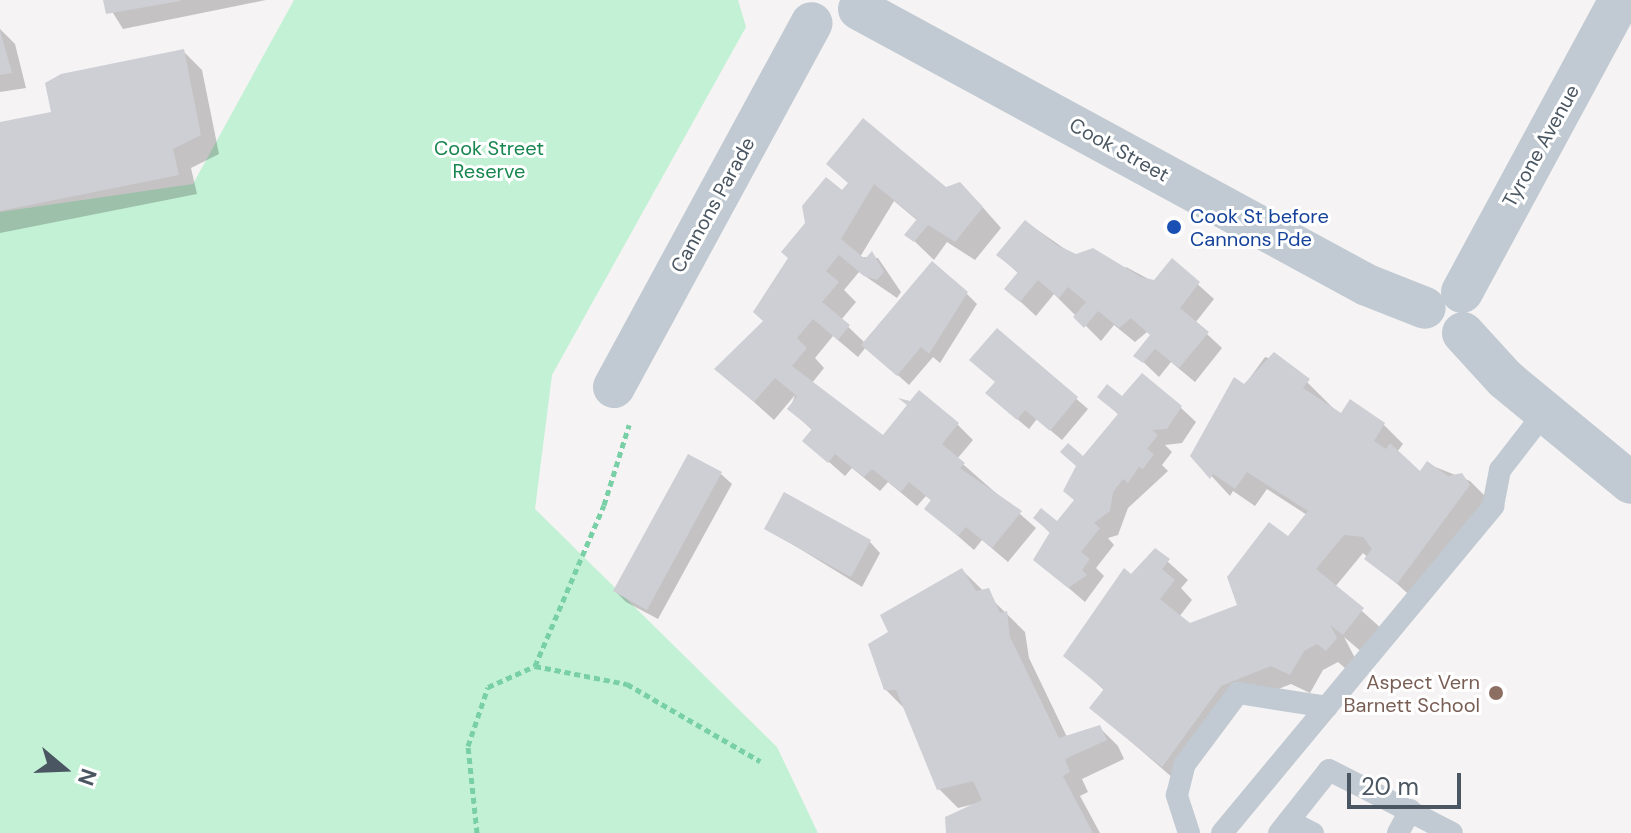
<!DOCTYPE html>
<html>
<head>
<meta charset="utf-8">
<style>
  body { margin:0 }
  #map { position:relative; width:1631px; height:833px; overflow:hidden; background:#f5f3f3; font-family:"DM Sans",sans-serif }
  div>[style] { position:absolute }
  [style*='--x'] { left:calc(var(--x)*1px); top:calc(var(--y)*1px); width:calc(var(--w)*1px); rotate:calc(var(--a)*1deg) }
  .green>* { inset:0; background:#c3f1d5 }
  .shadow>* { inset:0; background:#0003 }
  .building>* { inset:0; background:#cdcfd5 }
  .path>* { height:5px; margin-top:-2.5px; transform-origin:0; background:repeating-linear-gradient(90deg,#7ad0a6 0 6px,transparent 0 10px) }
  .lane>* { height:22px; margin:-11px; padding:0 11px; transform-origin:11px; border-radius:11px; background:#c1cad2 }
  .street>* { height:42px; margin:-21px; padding:0 21px; transform-origin:21px; border-radius:21px; background:#c1cad2 }
  .dots>* { width:22px; height:22px; translate:-50% -50%; box-sizing:border-box; border:4px solid #fff; border-radius:50% }
  span { translate:-50% -50%; white-space:nowrap; text-align:center; line-height:1.15; -webkit-text-stroke:6px #fff; paint-order:stroke }
  .street-label { font-size:20px; color:#4a5661 }
  .park-label { font-size:20px; color:#17864f }
  .transit-label { font-size:20px; color:#164399 }
  .left { translate:0 -50%; text-align:left }
  .education-label { font-size:20px; color:#785e54 }
  .right { translate:-100% -50%; text-align:right }
  .north { position:absolute; left:24px; top:729px; width:80px; height:80px; -webkit-text-stroke:6px #fff; paint-order:stroke; rotate:109deg; font-size:22px; font-weight:700; line-height:32px; text-align:center; color:#4a5661 }
  .north::after { content:''; display:block; margin:auto; width:28px; height:36px; background:#4a5661; clip-path:polygon(50% 0,100% 100%,50% 72%,0 100%) }
  .scale { position:absolute; left:1347px; top:773px; width:114px; height:36px; box-sizing:border-box; border:4px solid #4a5661; border-top:0; padding-left:10px; font-size:24px; line-height:28px; white-space:nowrap; color:#4a5661; -webkit-text-stroke:6px #fff; paint-order:stroke }
</style>
</head>
<body>
<div id="map">
  <div class="green">
    <i style="clip-path:polygon(294px 0,738px 0,746px 27px,552px 375px,535px 509px,777px 747px,818px 833px,0 833px,0 212px,193px 184px)"></i>
  </div>
  <div class="shadow">
    <i style="clip-path:polygon(105px 0,266px 0,123px 29px)"></i>
    <i style="clip-path:polygon(0 29px,15px 44px,26px 88px,0 92px)"></i>
    <i style="clip-path:polygon(183px 51px,202px 70px,219px 154px,191px 168px,197px 194px,0 233px,0 124px,54px 113px)"></i>
    <i style="clip-path:polygon(828px 163px,946px 189px,979px 203px,1001px 228px,975px 260px,947px 242px,934px 260px,907px 234px,918px 221px,894px 201px,860px 257px,878px 258px,901px 292px,897px 298px,859px 272px,844px 290px,856px 302px,841px 320px,865px 343px,966px 293px,977px 304px,940px 363px,933px 357px,909px 385px,866px 347px,858px 357px,833px 336px,815px 358px,824px 368px,812px 383px,883px 437px,919px 393px,958px 425px,973px 440px,957px 459px,1036px 528px,1008px 562px,982px 540px,974px 550px,927px 509px,933px 502px,926px 496px,917px 506px,888px 482px,880px 491px,852px 468px,845px 476px,805px 441px,813px 431px,790px 409px,795px 395px,774px 420px,717px 369px,765px 322px,850px 184px)"></i>
    <i style="clip-path:polygon(1026px 222px,1075px 256px,1120px 274px,1126px 267px,1154px 282px,1172px 261px,1214px 299px,1195px 323px,1222px 348px,1195px 382px,1171px 362px,1159px 377px,1136px 355px,1152px 336px,1147px 332px,1135px 342px,1114px 325px,1101px 341px,1054px 294px,1036px 316px,1007px 289px,1019px 274px,998px 255px)"></i>
    <i style="clip-path:polygon(997px 330px,1088px 409px,1062px 440px,1037px 419px,1029px 429px,998px 403px)"></i>
    <i style="clip-path:polygon(1265px 357px,1289px 364px,1341px 416px,1384px 425px,1403px 444px,1397px 452px,1421px 474px,1428px 464px,1470px 481px,1489px 500px,1417px 602px,1363px 553px,1335px 587px,1382px 629px,1363px 653px,1344px 637px,1355px 658px,1346px 669px,1338px 662px,1323px 670px,1310px 693px,1291px 684px,1240px 704px,1181px 785px,1092px 708px,1105px 691px,1066px 655px,1124px 571px,1131px 577px,1156px 551px,1188px 580px,1181px 588px,1192px 600px,1179px 617px,1190px 626px,1240px 606px,1307px 515px,1267px 489px,1255px 506px,1233px 491px,1230px 496px,1193px 456px)"></i>
    <i style="clip-path:polygon(1100px 397px,1180px 407px,1196px 422px,1182px 443px,1165px 445px,1172px 452px,1162px 465px,1168px 471px,1128px 508px,1118px 535px,1108px 538px,1114px 545px,1096px 568px,1104px 576px,1085px 602px,1036px 560px,1051px 534px,1035px 518px,1057px 524px,1076px 501px,1084px 459px,1120px 416px)"></i>
    <i style="clip-path:polygon(721px 474px,732px 484px,658px 619px,626px 602px,615px 591px)"></i>
    <i style="clip-path:polygon(766px 528px,870px 542px,880px 553px,862px 587px)"></i>
    <i style="clip-path:polygon(962px 570px,1025px 632px,1029px 658px,1067px 737px,1099px 727px,1118px 746px,1124px 759px,1082px 779px,1088px 792px,1080px 796px,1100px 833px,949px 833px,946px 826px,983px 802px,958px 808px,939px 789px,905px 709px,885px 689px,890px 633px)"></i>
  </div>
  <div class="building">
    <i style="clip-path:polygon(103px 0,180px 0,180px 1px,106px 14px)"></i>
    <i style="clip-path:polygon(0 30px,12px 73px,0 75px)"></i>
    <i style="clip-path:polygon(184px 49px,201px 135px,173px 149px,179px 175px,0 211px,0 122px,51px 112px,45px 83px,61px 74px)"></i>
    <i style="clip-path:polygon(863px 118px,946px 187px,960px 182px,983px 207px,955px 242px,928px 225px,914px 242px,904px 235px,917px 219px,874px 184px,841px 239px,865px 259px,872px 251px,884px 272px,877px 280px,864px 276px,839px 255px,826px 271px,839px 282px,822px 302px,850px 325px,838px 340px,813px 319px,797px 338px,807px 348px,792px 366px,883px 435px,907px 405px,898px 398px,910px 401px,919px 390px,959px 423px,942px 444px,965px 463px,960px 468px,1022px 511px,992px 548px,966px 527px,958px 536px,924px 509px,931px 500px,909px 482px,901px 492px,872px 469px,864px 477px,835px 454px,828px 463px,802px 441px,812px 429px,787px 409px,797px 396px,775px 378px,754px 402px,714px 369px,763px 321px,753px 312px,788px 258px,781px 252px,805px 223px,802px 206px,826px 177px,842px 190px,848px 183px,826px 164px)"></i>
    <i style="clip-path:polygon(1025px 220px,1055px 244px,1076px 254px,1093px 248px,1141px 277px,1154px 280px,1172px 258px,1200px 282px,1180px 308px,1209px 332px,1179px 368px,1155px 349px,1143px 363px,1133px 356px,1150px 335px,1131px 318px,1119px 328px,1098px 311px,1084px 328px,1073px 317px,1086px 302px,1068px 287px,1059px 298px,1038px 280px,1020px 302px,1004px 289px,1018px 272px,996px 255px)"></i>
    <i style="clip-path:polygon(932px 261px,968px 292px,929px 354px,921px 347px,897px 376px,861px 345px)"></i>
    <i style="clip-path:polygon(997px 328px,1078px 397px,1050px 431px,1025px 410px,1017px 420px,985px 393px,995px 382px,969px 360px)"></i>
    <i style="clip-path:polygon(1274px 352px,1310px 379px,1303px 388px,1341px 413px,1350px 399px,1385px 423px,1374px 441px,1386px 449px,1390px 443px,1420px 471px,1427px 461px,1448px 476px,1462px 473px,1470px 485px,1397px 584px,1364px 559px,1372px 549px,1363px 537px,1344px 535px,1316px 569px,1364px 608px,1343px 635px,1330px 625px,1337px 638px,1326px 651px,1317px 644px,1304px 651px,1290px 675px,1271px 666px,1221px 686px,1162px 767px,1089px 708px,1104px 689px,1063px 656px,1124px 568px,1131px 574px,1155px 548px,1170px 559px,1162px 569px,1175px 580px,1160px 599px,1190px 623px,1237px 605px,1227px 577px,1269px 522px,1288px 536px,1308px 511px,1247px 472px,1235px 489px,1213px 474px,1210px 479px,1190px 456px,1234px 377px,1244px 384px)"></i>
    <i style="clip-path:polygon(1142px 373px,1182px 406px,1167px 429px,1152px 430px,1158px 435px,1147px 449px,1154px 454px,1143px 469px,1134px 464px,1139px 467px,1128px 483px,1123px 479px,1113px 492px,1110px 511px,1094px 523px,1100px 528px,1081px 552px,1090px 559px,1082px 570px,1087px 575px,1068px 588px,1033px 560px,1050px 532px,1033px 518px,1041px 508px,1057px 521px,1074px 500px,1063px 491px,1076px 466px,1060px 452px,1068px 443px,1083px 456px,1118px 414px,1097px 397px,1107px 384px,1122px 396px)"></i>
    <i style="clip-path:polygon(688px 454px,722px 472px,647px 610px,613px 591px)"></i>
    <i style="clip-path:polygon(784px 492px,871px 540px,851px 577px,764px 529px)"></i>
    <i style="clip-path:polygon(962px 568px,976px 591px,989px 588px,1000px 613px,1007px 611px,1010px 637px,1059px 738px,1100px 725px,1107px 740px,1065px 759px,1070px 772px,1063px 776px,1093px 833px,946px 833px,945px 817px,982px 800px,973px 781px,937px 790px,896px 690px,884px 690px,868px 644px,888px 632px,880px 615px)"></i>
  </div>
  <div class="path">
    <i style="--x:535;--y:666;--w:175;--a:-66.8"></i>
    <i style="--x:604;--y:505;--w:84;--a:-72.6"></i>
    <i style="--x:477;--y:833;--w:87;--a:-95.9"></i>
    <i style="--x:468;--y:746;--w:62;--a:-71.3"></i>
    <i style="--x:488;--y:687;--w:51;--a:-24.1"></i>
    <i style="--x:535;--y:666;--w:94;--a:11.1"></i>
    <i style="--x:627;--y:684;--w:154;--a:30.1"></i>
  </div>
  <div class="lane">
    <i style="--x:1289;--y:821;--w:27;--a:27"></i>
    <i style="--x:1189;--y:833;--w:40;--a:-108"></i>
    <i style="--x:1177;--y:795;--w:32;--a:-76"></i>
    <i style="--x:1185;--y:764;--w:89;--a:-53.3"></i>
    <i style="--x:1238;--y:693;--w:90;--a:8.9"></i>
    <i style="--x:1222;--y:833;--w:425;--a:-50.3"></i>
    <i style="--x:1493;--y:506;--w:37;--a:-79"></i>
    <i style="--x:1500;--y:470;--w:73;--a:-52.2"></i>
    <i style="--x:1279;--y:833;--w:80;--a:-51.6"></i>
    <i style="--x:1329;--y:770;--w:138;--a:27.1"></i>
    <i style="--x:1398;--y:833;--w:26;--a:-62"></i>
  </div>
  <div class="street">
    <i style="--x:859;--y:9;--w:578;--a:28.52"></i>
    <i style="--x:1367;--y:285;--w:62;--a:21.6"></i>
    <i style="--x:1462;--y:292;--w:332;--a:-61.6"></i>
    <i style="--x:1463;--y:333;--w:62;--a:47.6"></i>
    <i style="--x:1505;--y:379;--w:163;--a:39.5"></i>
    <i style="--x:614;--y:387;--w:414;--a:-61.5"></i>
  </div>
  <div class="dots">
    <i style="left:1174px;top:227px;background:#1a4fb4"></i>
    <i style="left:1496px;top:693px;background:#8d6e63"></i>
  </div>
  <div class="street-label">
    <span style="left:1541px;top:146px;rotate:-61deg">Tyrone Avenue</span>
    <span style="left:1119px;top:150px;rotate:29deg">Cook Street</span>
    <span style="left:713px;top:205px;rotate:-61deg">Cannons Parade</span>
  </div>
  <div class="park-label">
    <span style="left:489px;top:160px">Cook Street<br>Reserve</span>
  </div>
  <div class="transit-label">
    <span class="left" style="left:1190px;top:228px">Cook St before<br>Cannons Pde</span>
  </div>
  <div class="education-label">
    <span class="right" style="left:1480px;top:694px">Aspect Vern<br>Barnett School</span>
  </div>
  <div class="north">N</div>
  <div class="scale">20 m</div>
</div>
</body>
</html>
